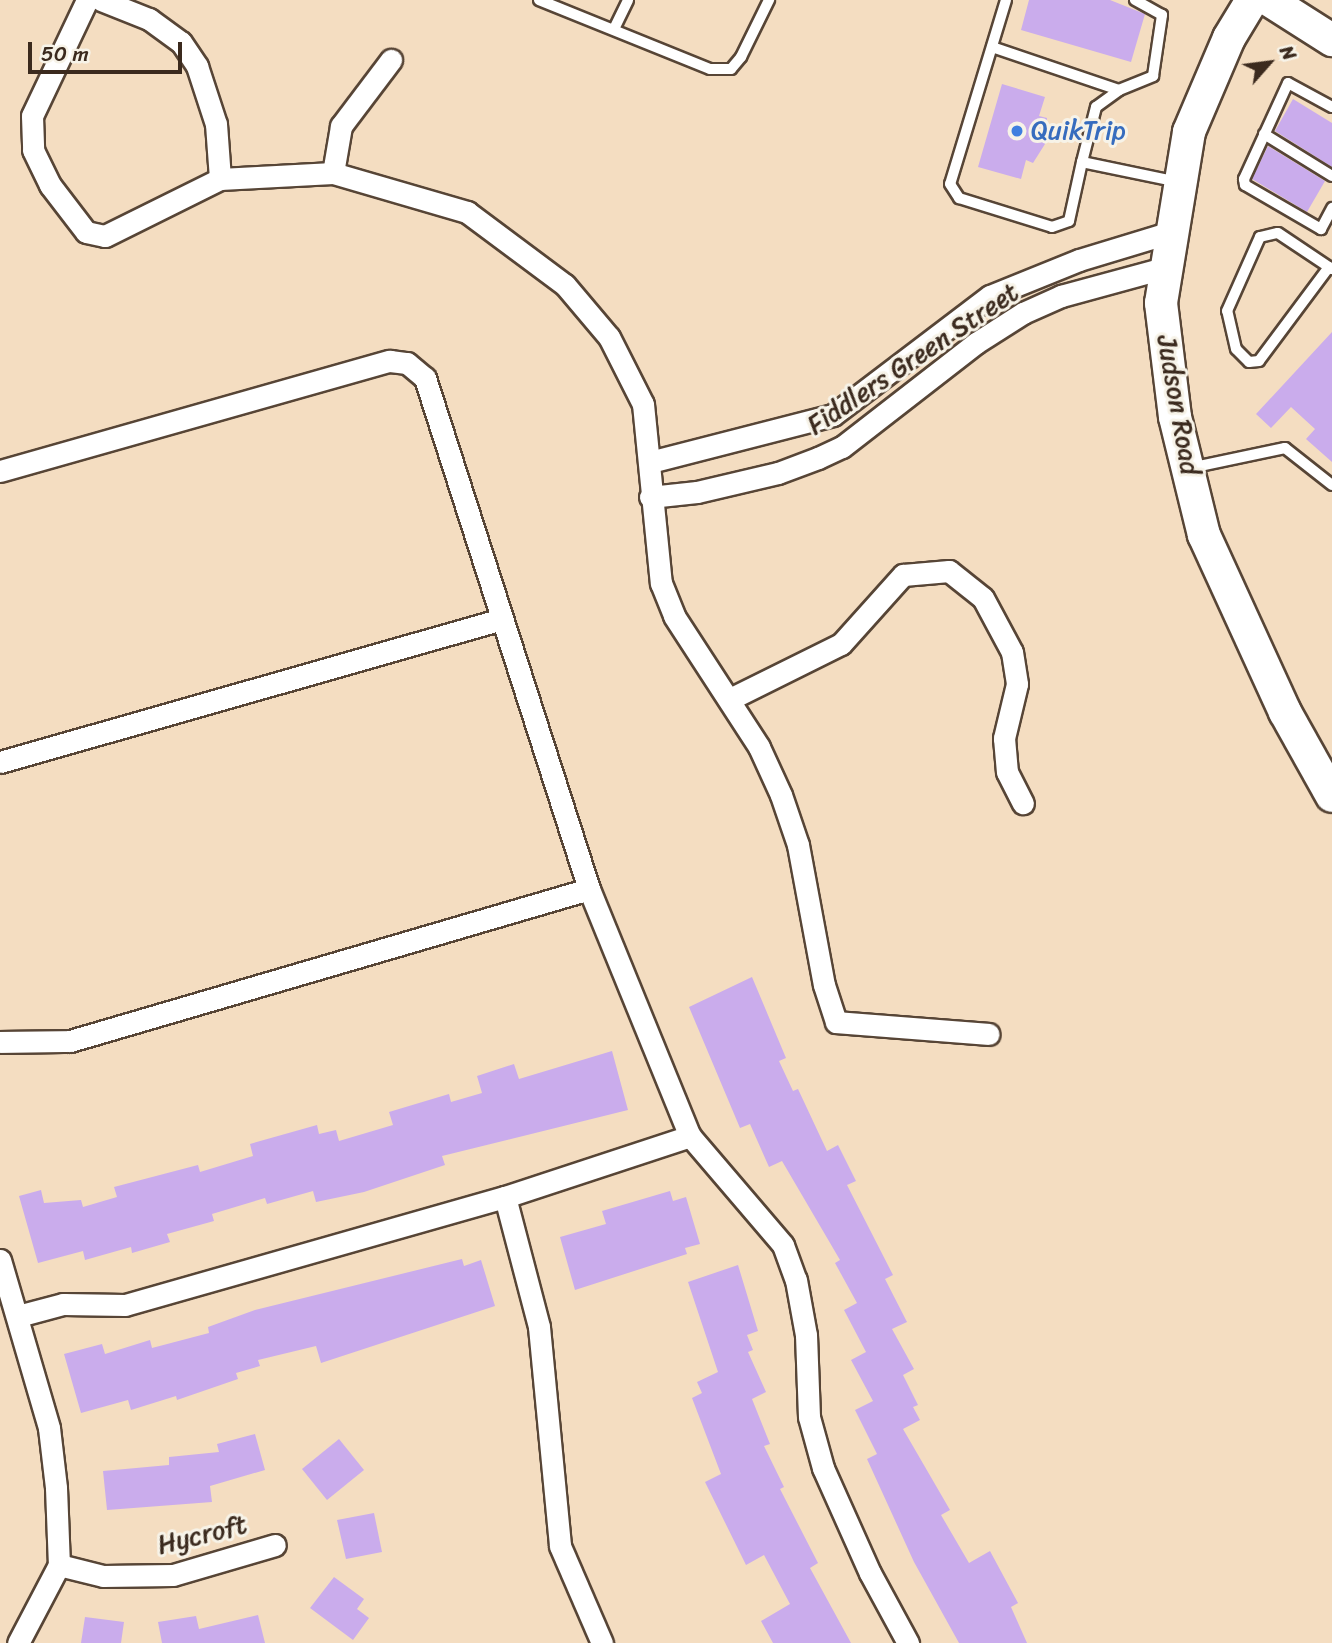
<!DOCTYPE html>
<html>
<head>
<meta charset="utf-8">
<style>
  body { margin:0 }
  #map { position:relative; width:1332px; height:1643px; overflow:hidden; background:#f4ddc1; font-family:Sriracha,sans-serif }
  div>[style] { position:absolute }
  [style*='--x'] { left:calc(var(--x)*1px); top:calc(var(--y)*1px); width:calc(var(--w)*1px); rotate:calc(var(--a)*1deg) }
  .building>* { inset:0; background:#caacec }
  .roads { filter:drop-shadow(2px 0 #574536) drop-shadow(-2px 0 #574536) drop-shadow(0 2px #574536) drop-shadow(0 -2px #574536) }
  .lane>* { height:10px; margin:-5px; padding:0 5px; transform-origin:5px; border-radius:5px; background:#fff }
  .street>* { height:21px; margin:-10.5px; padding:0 10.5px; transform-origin:10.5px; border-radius:10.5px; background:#fff }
  .secondary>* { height:32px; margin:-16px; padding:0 16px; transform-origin:16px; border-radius:16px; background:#fff }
  .dots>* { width:19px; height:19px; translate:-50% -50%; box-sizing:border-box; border:4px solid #f7f3e8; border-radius:50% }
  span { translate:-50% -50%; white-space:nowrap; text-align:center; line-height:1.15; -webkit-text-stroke:6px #f7f3e8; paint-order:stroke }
  .shop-label { font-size:26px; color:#366cbe }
  .left { translate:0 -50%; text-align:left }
  .street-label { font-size:26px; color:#3b2a1e }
  .north { position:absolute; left:1234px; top:28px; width:70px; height:70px; -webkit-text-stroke:5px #f7f3e8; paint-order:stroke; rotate:62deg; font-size:19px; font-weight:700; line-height:28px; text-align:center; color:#3b2a1e }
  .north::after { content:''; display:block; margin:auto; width:24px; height:32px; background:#3b2a1e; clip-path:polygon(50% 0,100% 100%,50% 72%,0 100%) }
  .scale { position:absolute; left:28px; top:42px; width:154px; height:32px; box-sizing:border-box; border:4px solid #3b2a1e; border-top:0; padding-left:9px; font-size:21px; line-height:24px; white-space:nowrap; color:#3b2a1e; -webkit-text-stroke:5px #f7f3e8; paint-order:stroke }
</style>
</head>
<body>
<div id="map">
  <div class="building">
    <i style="clip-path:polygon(1029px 0,1110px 0,1145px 14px,1131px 62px,1021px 30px)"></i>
    <i style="clip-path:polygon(1002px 84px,1045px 97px,1039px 116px,1047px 118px,1045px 144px,1033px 163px,1026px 160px,1021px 179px,978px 167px)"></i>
    <i style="clip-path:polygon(1293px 99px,1332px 123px,1332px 167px,1275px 131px)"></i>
    <i style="clip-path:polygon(1268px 146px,1325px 181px,1307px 212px,1252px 179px)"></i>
    <i style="clip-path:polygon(1332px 332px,1332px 462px,1306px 439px,1315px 429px,1291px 407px,1271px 428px,1256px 414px)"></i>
    <i style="clip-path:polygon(752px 977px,786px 1058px,779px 1061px,793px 1091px,798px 1089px,827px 1151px,838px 1145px,856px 1181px,847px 1185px,893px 1275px,885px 1279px,907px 1322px,892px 1329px,914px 1369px,903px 1375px,918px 1405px,913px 1407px,920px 1420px,903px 1429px,950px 1510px,941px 1515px,969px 1563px,990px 1551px,1018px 1603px,1011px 1607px,1027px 1643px,959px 1643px,914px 1562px,867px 1459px,877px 1454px,855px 1410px,873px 1401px,851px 1360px,866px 1352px,844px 1310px,857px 1303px,835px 1263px,840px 1260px,782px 1161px,769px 1167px,750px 1124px,740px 1128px,689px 1007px)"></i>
    <i style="clip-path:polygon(612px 1051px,628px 1110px,442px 1156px,445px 1165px,364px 1192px,316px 1202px,313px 1191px,267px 1204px,265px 1198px,212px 1214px,214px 1221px,167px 1234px,170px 1242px,132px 1253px,131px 1247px,85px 1260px,83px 1251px,38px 1263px,19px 1196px,41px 1190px,44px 1203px,81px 1200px,83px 1207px,117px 1197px,114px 1187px,198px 1165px,200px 1172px,253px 1156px,250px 1144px,317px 1125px,319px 1134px,336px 1130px,339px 1141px,393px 1125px,389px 1112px,449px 1094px,451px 1102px,482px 1093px,477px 1076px,514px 1064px,519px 1079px)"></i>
    <i style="clip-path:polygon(670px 1191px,673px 1201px,686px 1197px,700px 1244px,685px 1248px,687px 1254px,575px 1290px,560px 1237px,606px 1224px,602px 1211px)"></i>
    <i style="clip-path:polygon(462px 1259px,464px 1266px,481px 1260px,495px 1306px,321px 1363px,316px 1346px,258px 1360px,260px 1366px,236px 1373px,238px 1379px,177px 1400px,176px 1396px,131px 1410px,128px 1400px,81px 1413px,64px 1354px,102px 1344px,105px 1354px,150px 1340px,152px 1348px,209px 1333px,208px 1327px,255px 1310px)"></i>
    <i style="clip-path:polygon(738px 1265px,758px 1331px,747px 1335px,753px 1350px,748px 1352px,766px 1392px,752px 1399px,770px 1444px,764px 1446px,784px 1487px,780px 1489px,818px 1563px,810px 1568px,851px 1643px,773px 1643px,761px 1621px,790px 1604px,764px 1555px,746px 1565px,705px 1482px,721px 1474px,692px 1398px,702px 1393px,697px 1382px,718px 1372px,688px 1282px)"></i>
    <i style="clip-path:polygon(255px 1434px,265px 1470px,210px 1486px,212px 1502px,107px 1510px,103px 1471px,169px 1465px,169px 1457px,219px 1452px,217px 1444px)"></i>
    <i style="clip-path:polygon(339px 1439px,364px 1470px,327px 1500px,302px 1469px)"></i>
    <i style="clip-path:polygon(374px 1513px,382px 1552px,346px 1559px,337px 1520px)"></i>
    <i style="clip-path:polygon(334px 1577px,364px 1599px,357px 1609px,369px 1618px,353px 1640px,310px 1608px)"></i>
    <i style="clip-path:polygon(258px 1615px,265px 1643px,162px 1643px,158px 1622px,196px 1616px,199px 1629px)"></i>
    <i style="clip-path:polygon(85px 1617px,124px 1622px,121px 1643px,81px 1643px)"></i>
  </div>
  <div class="roads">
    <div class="lane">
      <i style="--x:539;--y:0;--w:184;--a:22"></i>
      <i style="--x:710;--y:69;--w:21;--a:0"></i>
      <i style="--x:731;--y:69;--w:16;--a:-50"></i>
      <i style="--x:741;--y:57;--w:64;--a:-63.8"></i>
      <i style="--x:1006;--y:0;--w:192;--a:106.9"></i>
      <i style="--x:950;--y:184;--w:17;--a:57"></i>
      <i style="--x:959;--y:198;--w:97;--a:17.3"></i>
      <i style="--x:1052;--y:227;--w:18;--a:-19"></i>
      <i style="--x:1069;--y:221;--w:60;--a:-77.6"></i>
      <i style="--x:1082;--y:162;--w:99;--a:11.7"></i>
      <i style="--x:614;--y:29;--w:32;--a:-64"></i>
      <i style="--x:992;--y:47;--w:134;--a:18.7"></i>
      <i style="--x:1332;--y:107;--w:50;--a:-151.4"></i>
      <i style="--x:1288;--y:83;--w:106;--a:114.6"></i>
      <i style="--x:1244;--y:179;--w:6;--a:81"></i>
      <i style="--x:1245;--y:185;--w:88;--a:30.1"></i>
      <i style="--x:1321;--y:229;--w:24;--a:-62"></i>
      <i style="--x:1264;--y:134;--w:80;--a:31.7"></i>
      <i style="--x:1082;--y:162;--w:57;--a:-75.7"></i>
      <i style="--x:1096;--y:107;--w:29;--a:-36"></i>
      <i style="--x:1119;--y:90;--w:37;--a:-22"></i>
      <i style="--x:1153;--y:76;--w:62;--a:-81.6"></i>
      <i style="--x:1162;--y:15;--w:31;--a:-151"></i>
      <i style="--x:1329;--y:267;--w:117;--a:126.7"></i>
      <i style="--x:1259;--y:361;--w:10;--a:174"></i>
      <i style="--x:1249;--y:362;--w:18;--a:-135"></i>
      <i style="--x:1236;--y:349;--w:39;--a:-103"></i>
      <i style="--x:1227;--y:311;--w:81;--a:-66"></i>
      <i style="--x:1260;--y:237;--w:18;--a:-13"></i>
      <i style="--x:1278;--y:233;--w:65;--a:33.7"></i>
      <i style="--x:1190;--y:468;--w:97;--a:-11.9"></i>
      <i style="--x:1285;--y:448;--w:60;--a:38.2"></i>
    </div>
    <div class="street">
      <i style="--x:87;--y:0;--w:128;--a:115.4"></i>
      <i style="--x:32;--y:116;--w:34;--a:88"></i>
      <i style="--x:33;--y:150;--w:39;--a:64"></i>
      <i style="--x:50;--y:185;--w:59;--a:52.5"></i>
      <i style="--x:86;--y:232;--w:19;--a:12"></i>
      <i style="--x:105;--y:236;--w:128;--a:-26.4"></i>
      <i style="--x:220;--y:179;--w:113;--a:-3"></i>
      <i style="--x:333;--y:173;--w:140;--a:16.2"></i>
      <i style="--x:467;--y:212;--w:122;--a:36.7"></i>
      <i style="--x:565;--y:285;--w:68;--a:49.8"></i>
      <i style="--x:609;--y:337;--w:75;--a:63.1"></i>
      <i style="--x:643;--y:404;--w:180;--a:84.3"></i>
      <i style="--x:661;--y:583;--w:35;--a:68"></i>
      <i style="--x:674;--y:616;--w:156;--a:57"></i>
      <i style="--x:759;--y:747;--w:53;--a:65.4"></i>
      <i style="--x:781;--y:795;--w:53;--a:71.2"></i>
      <i style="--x:798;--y:845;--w:142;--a:79.5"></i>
      <i style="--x:824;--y:985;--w:39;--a:72"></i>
      <i style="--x:836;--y:1022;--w:153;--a:4.5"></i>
      <i style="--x:101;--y:0;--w:52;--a:21.6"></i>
      <i style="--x:149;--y:19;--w:39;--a:36"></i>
      <i style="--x:181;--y:42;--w:29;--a:56"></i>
      <i style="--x:197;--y:66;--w:61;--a:71.9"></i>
      <i style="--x:216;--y:124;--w:55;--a:85.8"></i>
      <i style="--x:333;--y:173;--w:48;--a:-80.3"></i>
      <i style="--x:341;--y:126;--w:83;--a:-52.9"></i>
      <i style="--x:650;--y:462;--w:189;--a:-14.4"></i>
      <i style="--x:833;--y:415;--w:197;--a:-37.2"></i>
      <i style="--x:990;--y:296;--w:96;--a:-22"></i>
      <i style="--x:1079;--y:260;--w:96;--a:-16.9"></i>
      <i style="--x:0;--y:471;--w:405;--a:-15.8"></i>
      <i style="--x:390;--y:361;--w:17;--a:7"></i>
      <i style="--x:407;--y:363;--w:23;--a:40"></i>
      <i style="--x:425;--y:378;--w:537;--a:72.21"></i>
      <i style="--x:589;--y:889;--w:267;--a:67.8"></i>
      <i style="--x:690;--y:1136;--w:143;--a:49.5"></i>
      <i style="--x:783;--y:1245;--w:37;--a:70"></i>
      <i style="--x:796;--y:1280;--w:56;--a:79.7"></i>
      <i style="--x:806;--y:1335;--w:82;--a:87.9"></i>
      <i style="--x:809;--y:1417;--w:53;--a:74.6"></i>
      <i style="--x:823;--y:1468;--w:115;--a:65.9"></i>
      <i style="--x:870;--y:1573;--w:80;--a:61.5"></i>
      <i style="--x:650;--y:497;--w:47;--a:-6.1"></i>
      <i style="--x:697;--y:492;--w:83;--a:-13.2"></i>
      <i style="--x:778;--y:473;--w:43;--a:-20.6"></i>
      <i style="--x:818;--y:458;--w:26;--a:-25"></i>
      <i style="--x:842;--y:447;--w:170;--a:-37.8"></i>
      <i style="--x:976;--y:343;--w:56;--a:-32.6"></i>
      <i style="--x:1023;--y:313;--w:42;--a:-24.1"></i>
      <i style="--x:1061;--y:296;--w:107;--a:-15.2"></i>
      <i style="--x:730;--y:699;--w:124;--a:-26.4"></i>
      <i style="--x:841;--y:644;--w:93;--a:-48.1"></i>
      <i style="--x:903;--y:575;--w:46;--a:-5"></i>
      <i style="--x:949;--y:571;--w:43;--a:38.5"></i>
      <i style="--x:983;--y:598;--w:61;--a:61.8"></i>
      <i style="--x:1012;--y:652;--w:32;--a:81"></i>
      <i style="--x:1017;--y:684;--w:56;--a:103.5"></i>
      <i style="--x:1004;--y:738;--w:34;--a:85"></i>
      <i style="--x:1007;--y:772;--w:35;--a:63"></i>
      <i style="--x:0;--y:762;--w:522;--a:-15.9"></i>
      <i style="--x:0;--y:1042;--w:70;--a:-0.8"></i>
      <i style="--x:70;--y:1041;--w:541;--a:-16.32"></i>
      <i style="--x:505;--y:1197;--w:134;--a:75.3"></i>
      <i style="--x:539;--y:1327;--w:220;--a:84.5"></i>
      <i style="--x:560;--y:1546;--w:106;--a:66.6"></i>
      <i style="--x:0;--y:1260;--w:175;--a:73.7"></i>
      <i style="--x:49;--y:1428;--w:60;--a:83.3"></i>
      <i style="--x:56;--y:1488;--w:77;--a:87.8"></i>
      <i style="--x:59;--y:1565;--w:88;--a:117.7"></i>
      <i style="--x:18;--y:1316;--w:47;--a:-14.9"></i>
      <i style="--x:63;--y:1304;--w:62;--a:0.9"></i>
      <i style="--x:125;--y:1305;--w:395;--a:-15.9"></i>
      <i style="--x:505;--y:1197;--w:195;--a:-18.2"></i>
      <i style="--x:59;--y:1565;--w:45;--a:14"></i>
      <i style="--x:103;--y:1576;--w:70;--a:-0.8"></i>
      <i style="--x:173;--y:1575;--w:106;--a:-16.4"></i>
    </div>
    <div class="secondary">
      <i style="--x:1252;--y:0;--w:44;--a:121.2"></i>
      <i style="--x:1229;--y:38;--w:102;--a:113.1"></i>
      <i style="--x:1189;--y:132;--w:173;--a:99.3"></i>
      <i style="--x:1161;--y:303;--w:115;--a:83"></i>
      <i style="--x:1175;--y:417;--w:122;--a:76.2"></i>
      <i style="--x:1204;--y:535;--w:195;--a:65.4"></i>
      <i style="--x:1285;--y:712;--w:96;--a:60.8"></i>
      <i style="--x:1269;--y:0;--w:75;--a:32.4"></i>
    </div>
  </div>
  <div class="dots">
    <i style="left:1017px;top:131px;background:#3f7fe0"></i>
  </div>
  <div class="shop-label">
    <span class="left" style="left:1031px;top:131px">QuikTrip</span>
  </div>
  <div class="street-label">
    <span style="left:913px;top:359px;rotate:-34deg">Fiddlers Green Street</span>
    <span style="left:1178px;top:405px;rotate:80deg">Judson Road</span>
    <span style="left:202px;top:1535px;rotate:-14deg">Hycroft</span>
  </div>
  <div class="north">N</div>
  <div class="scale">50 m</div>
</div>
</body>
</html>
